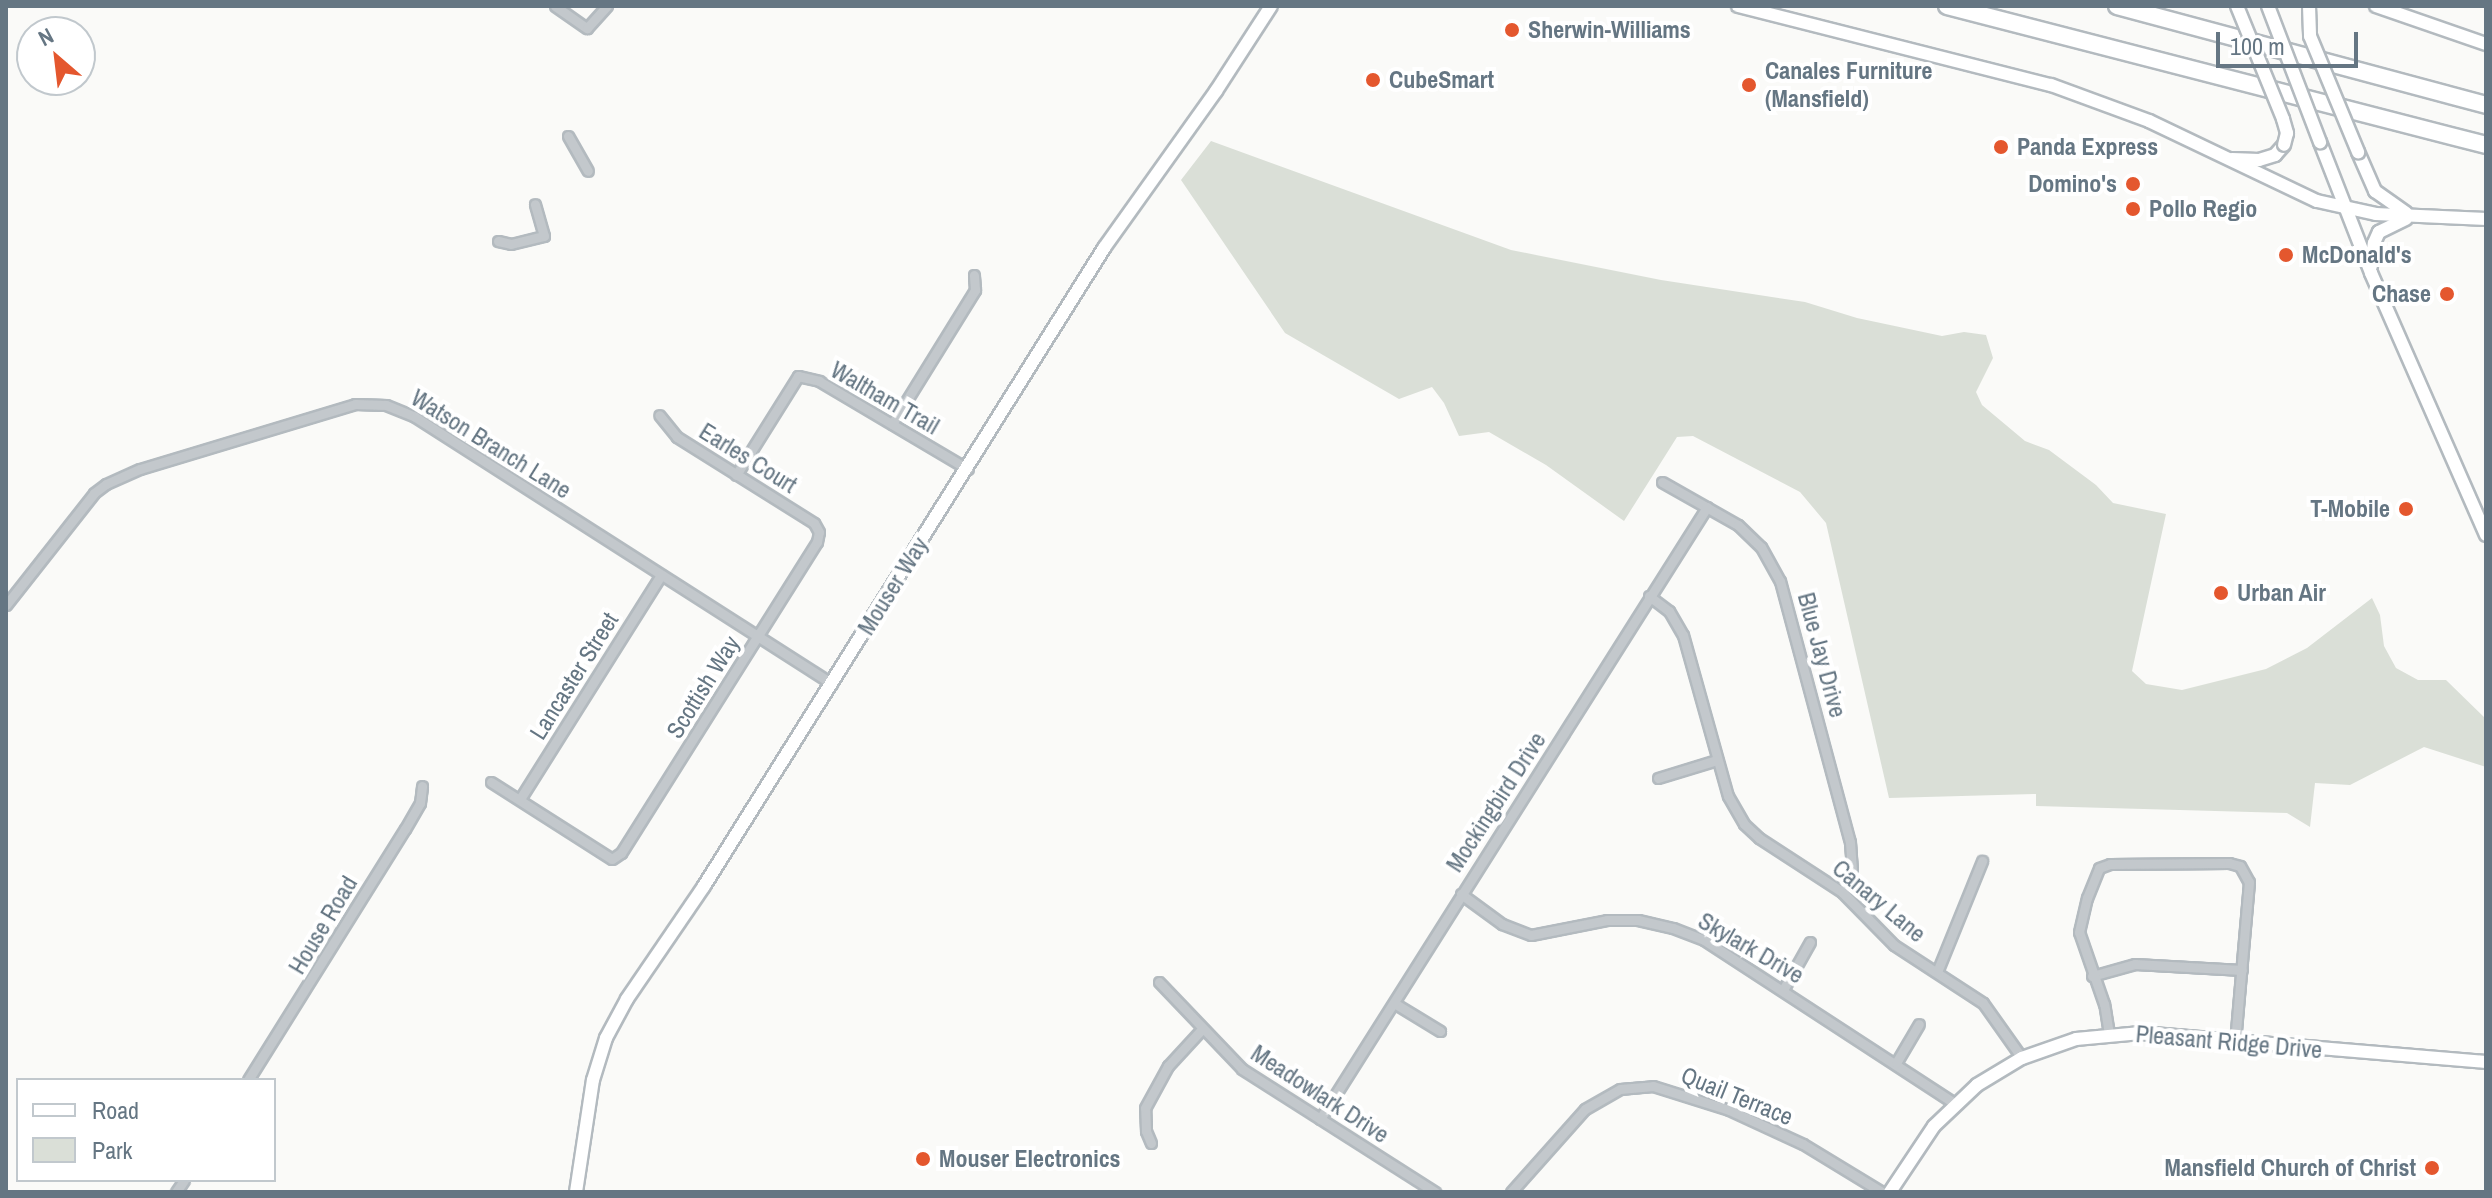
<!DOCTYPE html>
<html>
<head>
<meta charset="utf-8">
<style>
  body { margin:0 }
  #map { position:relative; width:2492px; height:1198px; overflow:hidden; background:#fafaf8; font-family:"Archivo Narrow",sans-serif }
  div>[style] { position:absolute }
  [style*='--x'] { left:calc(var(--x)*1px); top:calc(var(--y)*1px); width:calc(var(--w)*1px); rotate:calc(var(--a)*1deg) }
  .green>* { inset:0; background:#dadfd7 }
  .roads { filter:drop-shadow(2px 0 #b3babf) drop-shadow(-2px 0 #b3babf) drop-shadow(0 2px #b3babf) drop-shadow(0 -2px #b3babf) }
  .street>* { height:9px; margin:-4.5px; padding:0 4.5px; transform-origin:4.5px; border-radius:4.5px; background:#c3c8cc }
  .secondary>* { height:12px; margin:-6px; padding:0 6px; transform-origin:6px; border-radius:6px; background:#fff }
  .highway>* { height:16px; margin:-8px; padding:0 8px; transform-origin:8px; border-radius:8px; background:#fff }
  .bridges { filter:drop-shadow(2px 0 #b3babf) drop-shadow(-2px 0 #b3babf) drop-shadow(0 2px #b3babf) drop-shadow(0 -2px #b3babf) }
  .secondary-bridge>* { height:12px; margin:-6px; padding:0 6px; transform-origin:6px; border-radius:6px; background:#fff }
  .dots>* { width:22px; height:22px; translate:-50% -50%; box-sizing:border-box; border:4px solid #fff; border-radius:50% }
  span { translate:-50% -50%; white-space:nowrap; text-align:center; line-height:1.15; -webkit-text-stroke:8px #fff; paint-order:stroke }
  .poi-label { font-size:24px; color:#657683; font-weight:700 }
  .left { translate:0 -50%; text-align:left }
  .right { translate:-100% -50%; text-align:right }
  .street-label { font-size:24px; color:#657683 }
  .frame { position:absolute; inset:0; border:8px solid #657683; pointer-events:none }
  .legend { position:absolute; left:16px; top:1078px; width:260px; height:104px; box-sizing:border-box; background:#fff; border:2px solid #c1c8cd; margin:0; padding:10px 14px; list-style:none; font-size:24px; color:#657683 }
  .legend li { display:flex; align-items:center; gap:16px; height:40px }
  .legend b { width:40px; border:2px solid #c1c8cd }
  .north { position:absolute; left:16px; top:16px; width:80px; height:80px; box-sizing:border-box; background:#fff; border:2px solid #c1c8cd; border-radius:50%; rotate:332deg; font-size:22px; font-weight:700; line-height:32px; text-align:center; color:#657683 }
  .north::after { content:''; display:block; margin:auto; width:28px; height:36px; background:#e4572e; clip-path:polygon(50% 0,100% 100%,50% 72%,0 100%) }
  .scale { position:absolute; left:2216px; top:32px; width:142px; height:36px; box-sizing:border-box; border:4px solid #657683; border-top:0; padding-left:10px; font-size:24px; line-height:28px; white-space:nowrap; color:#657683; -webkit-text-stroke:6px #fff; paint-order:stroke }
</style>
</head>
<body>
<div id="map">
  <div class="green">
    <i style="clip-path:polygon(1211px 141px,1511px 250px,1661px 280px,1805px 302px,1857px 318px,1942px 336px,1964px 332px,1986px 335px,1993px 358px,1976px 392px,1982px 405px,2025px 441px,2049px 450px,2096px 485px,2113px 503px,2166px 514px,2132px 671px,2146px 684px,2182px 690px,2266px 669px,2307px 648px,2372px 598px,2380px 615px,2384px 646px,2396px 668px,2418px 680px,2446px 680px,2486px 719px,2486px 767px,2424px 747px,2350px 785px,2315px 783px,2310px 827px,2287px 813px,2036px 806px,2036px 794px,1889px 798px,1826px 523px,1800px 492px,1693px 436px,1677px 437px,1624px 521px,1546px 465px,1489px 432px,1459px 436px,1444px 403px,1432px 387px,1399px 399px,1285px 333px,1181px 180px)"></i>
  </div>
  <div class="roads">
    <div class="street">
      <i style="--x:555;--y:6;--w:39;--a:35"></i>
      <i style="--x:587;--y:28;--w:30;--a:-48"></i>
      <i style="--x:568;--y:136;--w:40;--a:60.3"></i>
      <i style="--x:498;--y:241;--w:13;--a:13"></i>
      <i style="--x:511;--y:244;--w:34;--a:-14"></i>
      <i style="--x:544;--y:236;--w:33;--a:-106"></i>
      <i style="--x:892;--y:424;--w:158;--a:-58.2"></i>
      <i style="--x:975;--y:290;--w:15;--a:-94"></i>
      <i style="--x:736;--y:475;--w:117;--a:-57.9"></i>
      <i style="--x:798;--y:376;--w:22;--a:13"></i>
      <i style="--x:819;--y:381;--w:173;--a:30.6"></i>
      <i style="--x:1662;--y:482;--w:87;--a:29.5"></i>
      <i style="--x:1738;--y:525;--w:32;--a:44"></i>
      <i style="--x:1761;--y:547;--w:39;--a:61"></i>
      <i style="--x:1780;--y:581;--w:270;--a:75"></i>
      <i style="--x:1850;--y:842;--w:29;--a:86"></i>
      <i style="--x:1852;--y:871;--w:23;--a:115"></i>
      <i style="--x:1649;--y:596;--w:25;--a:37"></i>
      <i style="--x:1669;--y:611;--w:28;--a:60"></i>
      <i style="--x:1683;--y:635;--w:167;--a:74.4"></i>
      <i style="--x:1728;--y:796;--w:32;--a:60"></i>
      <i style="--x:1744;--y:824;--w:21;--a:43"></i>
      <i style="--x:1759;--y:838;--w:99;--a:33"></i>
      <i style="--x:1842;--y:892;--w:74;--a:45.5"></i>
      <i style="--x:1894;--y:945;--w:106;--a:33.1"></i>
      <i style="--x:1983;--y:1003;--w:67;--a:54.7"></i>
      <i style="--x:6;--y:605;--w:142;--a:-51.8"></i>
      <i style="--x:94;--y:493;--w:15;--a:-37"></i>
      <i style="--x:106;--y:484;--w:37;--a:-24"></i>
      <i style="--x:140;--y:469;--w:225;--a:-16.8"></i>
      <i style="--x:355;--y:404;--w:31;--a:2"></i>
      <i style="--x:386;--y:405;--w:31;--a:22"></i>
      <i style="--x:415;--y:417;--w:495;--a:32.6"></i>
      <i style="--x:1658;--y:778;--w:62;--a:-17"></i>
      <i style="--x:491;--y:782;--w:143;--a:32.5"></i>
      <i style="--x:612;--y:859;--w:11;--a:-34"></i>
      <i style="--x:621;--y:853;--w:368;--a:-57.8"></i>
      <i style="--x:817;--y:542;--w:10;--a:-79"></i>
      <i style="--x:819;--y:532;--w:10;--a:-119"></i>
      <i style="--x:814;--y:523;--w:162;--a:-147.9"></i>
      <i style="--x:677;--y:437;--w:28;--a:-129"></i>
      <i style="--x:520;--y:799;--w:265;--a:-57.8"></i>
      <i style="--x:1461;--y:894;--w:51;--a:36.2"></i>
      <i style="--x:1502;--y:924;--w:31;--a:21"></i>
      <i style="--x:1531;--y:935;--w:77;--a:-11.2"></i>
      <i style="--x:1607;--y:920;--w:31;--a:0"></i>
      <i style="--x:1638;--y:920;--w:36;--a:13"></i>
      <i style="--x:1673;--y:928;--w:33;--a:21"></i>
      <i style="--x:1704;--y:940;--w:301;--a:33.1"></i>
      <i style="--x:1937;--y:972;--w:120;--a:-67.9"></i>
      <i style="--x:2092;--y:976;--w:45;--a:-15.6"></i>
      <i style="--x:2135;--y:964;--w:107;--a:3.2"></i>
      <i style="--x:1159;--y:982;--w:120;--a:46.3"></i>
      <i style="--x:1242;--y:1069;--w:229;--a:32.5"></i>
      <i style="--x:1783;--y:990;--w:55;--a:-60.6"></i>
      <i style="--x:1394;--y:1003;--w:54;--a:31.3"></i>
      <i style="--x:2109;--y:1034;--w:30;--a:-99"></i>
      <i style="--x:2104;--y:1004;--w:76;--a:-109.1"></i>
      <i style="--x:2079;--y:932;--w:35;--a:-77"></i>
      <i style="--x:2087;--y:898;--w:32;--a:-68"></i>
      <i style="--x:2099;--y:868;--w:12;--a:-20"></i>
      <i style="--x:2110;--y:864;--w:119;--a:-0.5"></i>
      <i style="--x:2229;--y:863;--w:11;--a:15"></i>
      <i style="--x:2240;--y:866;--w:18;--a:61"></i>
      <i style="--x:2249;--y:882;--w:160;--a:95"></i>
      <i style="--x:1896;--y:1063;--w:45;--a:-59.5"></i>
      <i style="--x:248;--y:1080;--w:296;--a:-58"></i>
      <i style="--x:405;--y:829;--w:30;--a:-60"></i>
      <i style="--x:420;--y:803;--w:17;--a:-83"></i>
      <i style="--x:1320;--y:1119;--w:724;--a:-57.69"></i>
      <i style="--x:1151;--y:1143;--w:13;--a:-113"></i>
      <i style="--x:1146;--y:1131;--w:23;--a:-92"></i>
      <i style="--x:1145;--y:1108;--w:48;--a:-61.3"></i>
      <i style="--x:1168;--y:1066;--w:50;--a:-47.4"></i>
      <i style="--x:176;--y:1192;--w:14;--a:-56"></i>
      <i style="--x:1511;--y:1192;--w:111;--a:-48.3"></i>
      <i style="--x:1585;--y:1109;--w:40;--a:-29.7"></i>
      <i style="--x:1620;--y:1089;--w:33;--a:-5"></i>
      <i style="--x:1653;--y:1086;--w:80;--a:17.5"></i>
      <i style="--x:1729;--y:1110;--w:81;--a:24.7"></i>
      <i style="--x:1803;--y:1144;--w:92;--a:31.3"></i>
    </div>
    <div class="secondary">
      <i style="--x:1738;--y:6;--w:323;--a:14.2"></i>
      <i style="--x:2051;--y:85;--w:104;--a:20.2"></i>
      <i style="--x:2149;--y:121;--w:186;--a:25.5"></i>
      <i style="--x:2317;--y:201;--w:60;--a:12.4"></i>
      <i style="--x:2376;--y:214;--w:110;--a:2.6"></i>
      <i style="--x:2376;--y:6;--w:116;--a:19.1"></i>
      <i style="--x:2320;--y:142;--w:141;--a:68.7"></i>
      <i style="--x:2371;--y:273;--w:286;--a:66.3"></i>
      <i style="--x:2358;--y:152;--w:43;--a:66.4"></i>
      <i style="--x:2375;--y:191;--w:38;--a:35"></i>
      <i style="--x:2232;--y:159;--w:27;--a:2"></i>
      <i style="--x:2259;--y:160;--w:17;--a:-17"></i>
      <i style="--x:2275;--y:155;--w:13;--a:-48"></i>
      <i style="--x:2371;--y:266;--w:23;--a:-83"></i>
      <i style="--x:2374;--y:243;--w:12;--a:-66"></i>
      <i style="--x:2379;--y:232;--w:30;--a:-26"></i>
      <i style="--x:576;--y:1192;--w:113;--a:-81.4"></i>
      <i style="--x:593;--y:1080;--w:44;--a:-72.8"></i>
      <i style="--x:606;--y:1038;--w:44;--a:-61.7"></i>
      <i style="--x:627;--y:999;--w:137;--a:-55.7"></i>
      <i style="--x:704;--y:886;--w:753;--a:-57.91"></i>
      <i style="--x:1104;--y:248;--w:193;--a:-54.5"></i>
      <i style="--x:1216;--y:91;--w:101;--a:-57.1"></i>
      <i style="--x:1890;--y:1192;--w:79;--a:-56.3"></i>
      <i style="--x:1934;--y:1126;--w:59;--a:-43.6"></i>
      <i style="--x:1977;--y:1085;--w:52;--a:-31"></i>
      <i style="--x:2022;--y:1058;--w:57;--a:-19.4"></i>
      <i style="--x:2076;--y:1039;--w:65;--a:-5.3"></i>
      <i style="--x:2141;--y:1033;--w:346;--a:4.8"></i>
    </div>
    <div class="highway">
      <i style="--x:1947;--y:6;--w:557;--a:14.46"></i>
      <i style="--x:2117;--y:6;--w:382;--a:15"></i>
    </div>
  </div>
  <div class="bridges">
    <div class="secondary-bridge">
      <i style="--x:2237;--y:6;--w:122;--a:67.8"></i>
      <i style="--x:2283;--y:119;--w:15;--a:74"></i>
      <i style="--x:2287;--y:133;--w:12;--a:104"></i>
      <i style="--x:2268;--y:6;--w:146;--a:69.1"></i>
      <i style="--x:2309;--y:6;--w:30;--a:88"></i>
      <i style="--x:2310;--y:36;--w:126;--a:67.5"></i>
    </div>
  </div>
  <div class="dots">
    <i style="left:1512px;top:30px;background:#e4572e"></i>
    <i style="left:1373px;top:80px;background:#e4572e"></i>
    <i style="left:1749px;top:85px;background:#e4572e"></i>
    <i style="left:2001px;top:147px;background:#e4572e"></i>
    <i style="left:2133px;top:184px;background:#e4572e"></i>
    <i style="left:2133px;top:209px;background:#e4572e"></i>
    <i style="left:2286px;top:255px;background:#e4572e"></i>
    <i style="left:2447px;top:294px;background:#e4572e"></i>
    <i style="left:2406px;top:509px;background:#e4572e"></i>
    <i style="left:2221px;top:593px;background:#e4572e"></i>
    <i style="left:923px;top:1159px;background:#e4572e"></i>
    <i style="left:2432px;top:1168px;background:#e4572e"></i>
  </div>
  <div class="poi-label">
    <span class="left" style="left:1528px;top:30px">Sherwin-Williams</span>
    <span class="left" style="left:1765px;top:85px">Canales Furniture<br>(Mansfield)</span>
    <span class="left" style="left:1389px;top:80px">CubeSmart</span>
    <span class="left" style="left:2017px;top:147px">Panda Express</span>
    <span class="right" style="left:2117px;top:184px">Domino's</span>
    <span class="left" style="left:2149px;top:209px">Pollo Regio</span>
    <span class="left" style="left:2302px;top:255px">McDonald's</span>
    <span class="right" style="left:2431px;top:294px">Chase</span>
    <span class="right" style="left:2390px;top:509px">T-Mobile</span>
    <span class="left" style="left:2237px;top:593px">Urban Air</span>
    <span class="left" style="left:939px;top:1159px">Mouser Electronics</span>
    <span class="right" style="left:2416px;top:1168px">Mansfield Church of Christ</span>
  </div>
  <div class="street-label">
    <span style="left:885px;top:398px;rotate:30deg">Waltham Trail</span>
    <span style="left:491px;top:444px;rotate:32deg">Watson Branch Lane</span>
    <span style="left:748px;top:458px;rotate:32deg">Earles Court</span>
    <span style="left:893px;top:586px;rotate:-58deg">Mouser Way</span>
    <span style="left:1822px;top:655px;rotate:75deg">Blue Jay Drive</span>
    <span style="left:574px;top:676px;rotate:-58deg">Lancaster Street</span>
    <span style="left:703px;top:687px;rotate:-58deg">Scottish Way</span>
    <span style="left:1496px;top:802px;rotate:-57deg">Mockingbird Drive</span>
    <span style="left:1879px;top:901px;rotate:40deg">Canary Lane</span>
    <span style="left:323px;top:925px;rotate:-59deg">House Road</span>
    <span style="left:1751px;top:948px;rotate:30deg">Skylark Drive</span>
    <span style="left:2229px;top:1042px;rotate:5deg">Pleasant Ridge Drive</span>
    <span style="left:1320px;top:1094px;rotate:33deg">Meadowlark Drive</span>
    <span style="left:1737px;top:1096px;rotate:22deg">Quail Terrace</span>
  </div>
  <div class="frame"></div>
  <ul class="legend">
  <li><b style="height:10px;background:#fff"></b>Road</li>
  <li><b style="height:22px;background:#dadfd7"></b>Park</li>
  </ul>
  <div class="north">N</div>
  <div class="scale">100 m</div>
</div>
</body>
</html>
